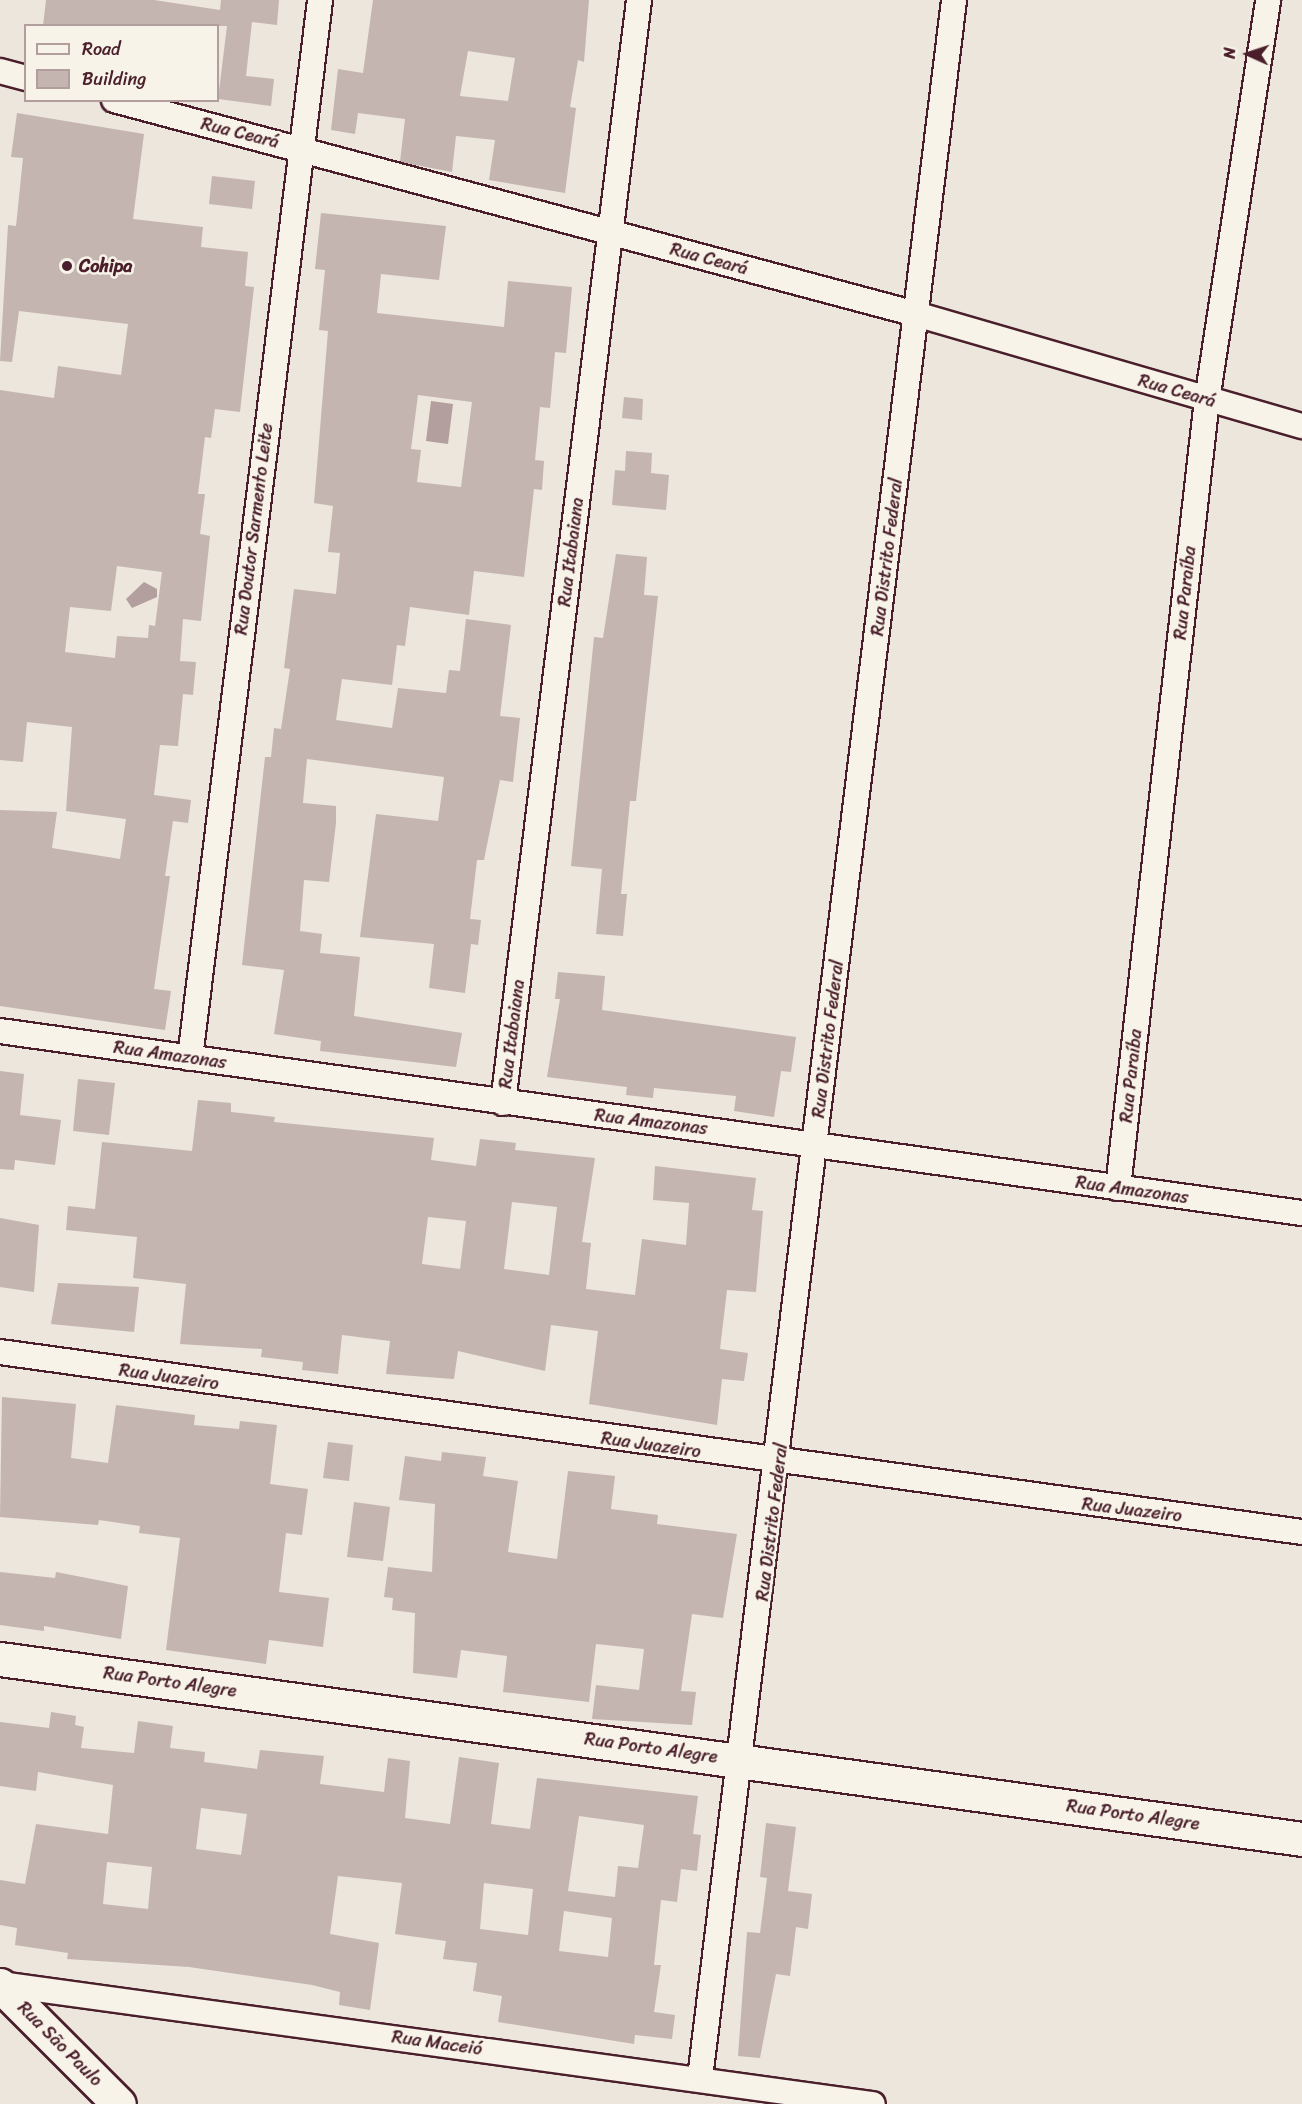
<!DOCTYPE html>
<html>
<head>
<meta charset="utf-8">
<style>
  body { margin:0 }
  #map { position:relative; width:1302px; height:2104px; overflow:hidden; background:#ece6dd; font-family:Sriracha,sans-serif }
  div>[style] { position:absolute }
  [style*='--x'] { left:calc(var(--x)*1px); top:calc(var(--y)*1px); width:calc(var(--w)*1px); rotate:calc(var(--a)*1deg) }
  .water>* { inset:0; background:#b39f9d }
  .building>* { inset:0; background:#c4b5b0 }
  .roads { filter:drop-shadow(2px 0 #4a1f2b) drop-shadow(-2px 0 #4a1f2b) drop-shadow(0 2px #4a1f2b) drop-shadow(0 -2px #4a1f2b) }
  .street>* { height:24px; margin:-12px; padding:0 12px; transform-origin:12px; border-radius:12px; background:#f7f3e8 }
  .secondary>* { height:33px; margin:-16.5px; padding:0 16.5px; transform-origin:16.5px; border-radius:16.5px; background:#f7f3e8 }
  .dots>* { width:16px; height:16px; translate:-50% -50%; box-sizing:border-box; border:3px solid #f7f3e8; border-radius:50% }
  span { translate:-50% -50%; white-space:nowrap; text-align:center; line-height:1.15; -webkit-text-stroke:5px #f7f3e8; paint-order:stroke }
  .street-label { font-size:18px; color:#4a1f2b }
  .poi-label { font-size:18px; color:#4a1f2b; font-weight:700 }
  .left { translate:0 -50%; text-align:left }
  .legend { position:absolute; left:24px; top:24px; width:195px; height:78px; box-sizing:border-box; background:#f7f3e8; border:2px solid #b29e9c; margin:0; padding:8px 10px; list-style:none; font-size:18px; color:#4a1f2b }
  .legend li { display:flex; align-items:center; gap:12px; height:30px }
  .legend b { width:30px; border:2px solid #b29e9c }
  .north { position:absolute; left:1218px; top:24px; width:60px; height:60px; -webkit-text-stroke:4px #f7f3e8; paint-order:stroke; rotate:273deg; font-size:16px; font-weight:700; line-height:24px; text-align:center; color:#4a1f2b }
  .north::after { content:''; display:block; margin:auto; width:21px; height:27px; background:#4a1f2b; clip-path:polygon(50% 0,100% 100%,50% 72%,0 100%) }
</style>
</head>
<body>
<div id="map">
  <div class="water">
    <i style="clip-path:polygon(431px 401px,453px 404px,448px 444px,426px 441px)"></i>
    <i style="clip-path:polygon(144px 582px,157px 589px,157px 597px,132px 608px,126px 599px)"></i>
  </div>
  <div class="building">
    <i style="clip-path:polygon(46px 0,154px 0,220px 10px,221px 0,279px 0,277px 25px,252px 22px,246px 76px,274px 79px,271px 106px,218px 99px,227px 26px,43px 26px)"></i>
    <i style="clip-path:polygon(evenodd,373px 0,589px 0,584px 62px,578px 60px,570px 107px,576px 108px,565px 193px,489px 180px,495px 140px,456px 136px,452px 172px,400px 162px,405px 119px,358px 113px,355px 134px,331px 130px,338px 69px,363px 73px,373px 0,468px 51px,515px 58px,508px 101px,460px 96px,468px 51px)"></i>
    <i style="clip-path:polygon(evenodd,17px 113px,144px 134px,133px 219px,203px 227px,201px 247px,248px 252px,245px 286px,254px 287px,240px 412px,215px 409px,211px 438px,205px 437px,198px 494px,205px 494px,200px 534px,210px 536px,201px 621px,183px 619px,180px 661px,196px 662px,193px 695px,183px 694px,178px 746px,160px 745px,154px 795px,191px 800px,188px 823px,173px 821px,165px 876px,170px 876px,154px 989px,171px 991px,165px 1030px,0 1006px,0 810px,57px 812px,52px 848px,120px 859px,126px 819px,66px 811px,72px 727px,27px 722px,23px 762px,0 760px,0 390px,54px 398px,58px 366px,121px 375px,128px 324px,19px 311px,12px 362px,0 361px,8px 225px,16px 226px,23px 158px,11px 157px,17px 113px,117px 566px,162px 572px,155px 626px,149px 625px,148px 638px,117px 636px,115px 658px,65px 652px,70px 607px,111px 611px,117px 566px)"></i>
    <i style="clip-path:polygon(212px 176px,255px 181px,252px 209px,209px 204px)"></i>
    <i style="clip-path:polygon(evenodd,321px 213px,446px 226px,439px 280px,381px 274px,377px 313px,504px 327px,508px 281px,572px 287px,566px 353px,555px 352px,550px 408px,540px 407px,535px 460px,544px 461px,542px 490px,534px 489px,524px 577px,474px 571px,469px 615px,410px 607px,405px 646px,397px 645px,392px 685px,342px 679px,336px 720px,392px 728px,398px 688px,446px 693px,449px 670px,460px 671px,466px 619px,511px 625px,500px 716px,520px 718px,513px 782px,500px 780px,484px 860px,477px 860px,470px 919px,481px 920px,478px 945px,471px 944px,465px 993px,429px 988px,434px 944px,360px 937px,376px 814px,438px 821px,444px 777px,307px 759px,303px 803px,336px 806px,336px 823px,329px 882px,304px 880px,300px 931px,322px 934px,320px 953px,360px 957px,354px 1016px,462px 1033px,456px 1067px,320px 1051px,321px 1041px,274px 1034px,284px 970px,242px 965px,265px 757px,271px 757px,274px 728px,281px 729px,290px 669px,284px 668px,294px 589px,336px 594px,340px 553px,328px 552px,333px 506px,314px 503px,328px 331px,319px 330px,325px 270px,315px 269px,321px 213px,418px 395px,472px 402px,461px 487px,417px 482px,421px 450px,411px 449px,418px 395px)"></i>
    <i style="clip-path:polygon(624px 397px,643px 399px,642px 420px,622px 418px)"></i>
    <i style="clip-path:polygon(626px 451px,652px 453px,651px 473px,669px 475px,666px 510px,612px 505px,615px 470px,625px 471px)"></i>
    <i style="clip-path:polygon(616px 554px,647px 557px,644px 595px,658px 596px,636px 801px,630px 801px,621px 894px,627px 894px,623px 936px,596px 934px,602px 869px,571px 866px,594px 637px,603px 638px)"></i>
    <i style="clip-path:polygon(558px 972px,605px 976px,602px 1010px,796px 1037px,791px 1072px,781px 1071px,774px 1117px,734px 1111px,736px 1096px,654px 1088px,653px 1098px,626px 1095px,627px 1087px,547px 1077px,560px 999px,555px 999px)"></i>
    <i style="clip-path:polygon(0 1071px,24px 1074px,20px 1115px,61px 1120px,55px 1165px,15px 1160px,14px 1170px,0 1169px)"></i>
    <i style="clip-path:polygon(78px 1079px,115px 1083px,109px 1135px,73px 1131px)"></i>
    <i style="clip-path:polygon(evenodd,198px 1100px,231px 1103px,231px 1112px,275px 1117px,274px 1122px,434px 1138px,431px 1160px,476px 1166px,480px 1139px,516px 1143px,515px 1150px,595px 1158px,582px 1242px,591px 1243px,586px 1289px,635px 1295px,642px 1239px,686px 1245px,689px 1203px,653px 1200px,655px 1166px,756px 1178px,752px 1210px,763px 1211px,756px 1292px,727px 1290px,720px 1349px,748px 1353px,744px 1381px,722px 1379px,717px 1425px,589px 1404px,598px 1331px,551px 1325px,545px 1371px,458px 1351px,454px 1379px,386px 1374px,390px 1341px,342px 1335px,338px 1374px,302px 1370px,303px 1362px,261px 1357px,262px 1349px,180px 1344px,186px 1284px,133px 1278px,137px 1237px,66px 1230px,68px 1206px,95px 1209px,102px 1142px,192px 1151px,198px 1100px,512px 1202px,557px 1207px,549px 1275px,504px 1269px,512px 1202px,198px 1100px,428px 1217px,466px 1221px,460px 1269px,422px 1264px,428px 1217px)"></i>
    <i style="clip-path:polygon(0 1218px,39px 1225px,34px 1292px,0 1287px)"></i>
    <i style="clip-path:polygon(58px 1283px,139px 1287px,134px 1332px,51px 1324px)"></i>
    <i style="clip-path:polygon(2px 1397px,76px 1404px,71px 1458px,108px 1463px,116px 1405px,195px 1415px,194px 1425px,239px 1429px,240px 1421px,277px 1425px,270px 1484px,308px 1489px,302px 1535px,286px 1533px,279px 1592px,329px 1598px,323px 1647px,269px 1640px,266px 1664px,166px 1650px,180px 1538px,139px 1533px,140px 1526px,99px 1520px,98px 1525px,0 1517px)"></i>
    <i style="clip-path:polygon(328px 1442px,353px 1445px,349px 1481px,323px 1478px)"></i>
    <i style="clip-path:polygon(442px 1452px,486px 1457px,483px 1476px,518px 1481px,508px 1552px,557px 1559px,568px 1471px,615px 1476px,611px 1509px,658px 1515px,657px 1524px,737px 1534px,723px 1618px,692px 1614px,681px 1691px,696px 1692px,692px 1725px,592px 1719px,596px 1685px,639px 1690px,644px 1649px,596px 1644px,589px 1702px,503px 1692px,507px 1656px,461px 1650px,457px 1678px,413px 1673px,415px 1613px,392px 1610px,393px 1598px,384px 1597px,388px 1567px,432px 1572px,435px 1504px,399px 1500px,405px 1456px,441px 1461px)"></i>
    <i style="clip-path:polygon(354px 1502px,390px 1507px,383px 1561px,347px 1557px)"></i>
    <i style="clip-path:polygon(0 1572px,55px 1578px,56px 1572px,128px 1586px,121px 1639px,44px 1626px,44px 1631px,0 1625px)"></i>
    <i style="clip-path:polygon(evenodd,51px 1712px,76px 1716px,75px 1725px,84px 1727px,81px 1748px,134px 1753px,138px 1721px,173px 1726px,170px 1748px,205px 1752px,204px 1762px,257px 1769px,260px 1750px,324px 1756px,320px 1784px,384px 1792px,388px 1758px,410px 1761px,405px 1818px,450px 1824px,459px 1757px,499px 1763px,491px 1824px,530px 1829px,537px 1778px,698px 1796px,693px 1834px,701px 1835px,697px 1871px,681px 1869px,677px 1902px,661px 1900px,654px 1965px,661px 1965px,654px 2012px,675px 2015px,672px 2039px,635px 2035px,634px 2044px,498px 2022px,502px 1996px,473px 1991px,477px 1963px,443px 1959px,446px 1941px,395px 1934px,402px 1883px,338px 1876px,330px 1934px,379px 1943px,370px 2010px,339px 2005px,340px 1992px,312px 1985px,189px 1967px,67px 1959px,68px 1953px,15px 1945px,17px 1928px,0 1925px,0 1880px,25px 1884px,36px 1824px,108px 1834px,113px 1785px,38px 1772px,36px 1791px,0 1786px,0 1722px,49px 1728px,51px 1712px,201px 1808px,247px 1814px,241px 1855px,196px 1849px,201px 1808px,51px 1712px,579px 1816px,644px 1825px,638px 1868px,618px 1866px,615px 1897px,568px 1891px,579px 1816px,51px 1712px,107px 1862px,152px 1867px,148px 1909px,103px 1904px,107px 1862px,51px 1712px,484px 1883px,533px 1889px,528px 1935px,480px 1929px,484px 1883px,51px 1712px,564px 1911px,612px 1918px,608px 1957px,559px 1951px,564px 1911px)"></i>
    <i style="clip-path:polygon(766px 1823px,796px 1827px,788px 1891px,812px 1894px,808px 1929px,796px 1927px,790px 1976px,776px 1974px,760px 2058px,738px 2056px,747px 1932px,760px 1933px,767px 1878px,760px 1877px)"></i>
  </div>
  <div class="roads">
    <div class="street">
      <i style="--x:0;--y:71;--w:27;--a:15"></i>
      <i style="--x:114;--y:100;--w:830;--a:14.94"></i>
      <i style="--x:916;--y:314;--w:402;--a:16.2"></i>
      <i style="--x:0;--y:1031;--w:1315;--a:7.96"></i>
      <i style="--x:190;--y:1058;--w:1066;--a:-82.99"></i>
      <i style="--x:503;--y:1103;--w:1111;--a:-82.97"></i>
      <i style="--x:1118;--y:1188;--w:793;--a:-83.56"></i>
      <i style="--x:1207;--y:400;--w:405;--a:-81.3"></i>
      <i style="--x:0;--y:1352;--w:1314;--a:7.87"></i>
      <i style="--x:0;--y:1984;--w:881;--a:7.83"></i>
      <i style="--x:700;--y:2078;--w:2093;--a:-83.03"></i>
    </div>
    <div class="secondary">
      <i style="--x:0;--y:1659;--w:1314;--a:7.87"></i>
      <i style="--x:0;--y:1985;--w:168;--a:45"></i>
    </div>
  </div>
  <div class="dots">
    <i style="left:67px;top:266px;background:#4a1f2b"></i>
  </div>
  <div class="street-label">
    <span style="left:240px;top:133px;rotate:14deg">Rua Ceará</span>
    <span style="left:709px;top:259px;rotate:15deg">Rua Ceará</span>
    <span style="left:1177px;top:391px;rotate:16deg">Rua Ceará</span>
    <span style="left:254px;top:529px;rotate:-83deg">Rua Doutor Sarmento Leite</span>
    <span style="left:571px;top:552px;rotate:-83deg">Rua Itabaiana</span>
    <span style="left:887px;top:557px;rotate:-83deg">Rua Distrito Federal</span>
    <span style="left:1185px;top:593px;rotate:-84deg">Rua Paraíba</span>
    <span style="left:512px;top:1034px;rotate:-83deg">Rua Itabaiana</span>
    <span style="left:828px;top:1039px;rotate:-83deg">Rua Distrito Federal</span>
    <span style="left:170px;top:1055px;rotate:8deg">Rua Amazonas</span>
    <span style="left:1131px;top:1076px;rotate:-84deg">Rua Paraíba</span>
    <span style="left:651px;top:1122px;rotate:7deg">Rua Amazonas</span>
    <span style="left:1132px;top:1190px;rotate:8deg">Rua Amazonas</span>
    <span style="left:169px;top:1377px;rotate:8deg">Rua Juazeiro</span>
    <span style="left:651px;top:1445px;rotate:8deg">Rua Juazeiro</span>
    <span style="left:1132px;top:1510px;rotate:7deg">Rua Juazeiro</span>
    <span style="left:772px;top:1522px;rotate:-83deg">Rua Distrito Federal</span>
    <span style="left:170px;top:1682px;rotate:8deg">Rua Porto Alegre</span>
    <span style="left:651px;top:1748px;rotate:8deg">Rua Porto Alegre</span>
    <span style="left:1133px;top:1815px;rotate:8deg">Rua Porto Alegre</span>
    <span style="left:437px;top:2043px;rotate:8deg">Rua Maceió</span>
    <span style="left:60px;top:2044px;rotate:45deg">Rua São Paulo</span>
  </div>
  <div class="poi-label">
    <span class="left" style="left:79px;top:266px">Cohipa</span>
  </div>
  <ul class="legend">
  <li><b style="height:8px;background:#f7f3e8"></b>Road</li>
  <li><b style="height:16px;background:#c4b5b0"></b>Building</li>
  </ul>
  <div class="north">N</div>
</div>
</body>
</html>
